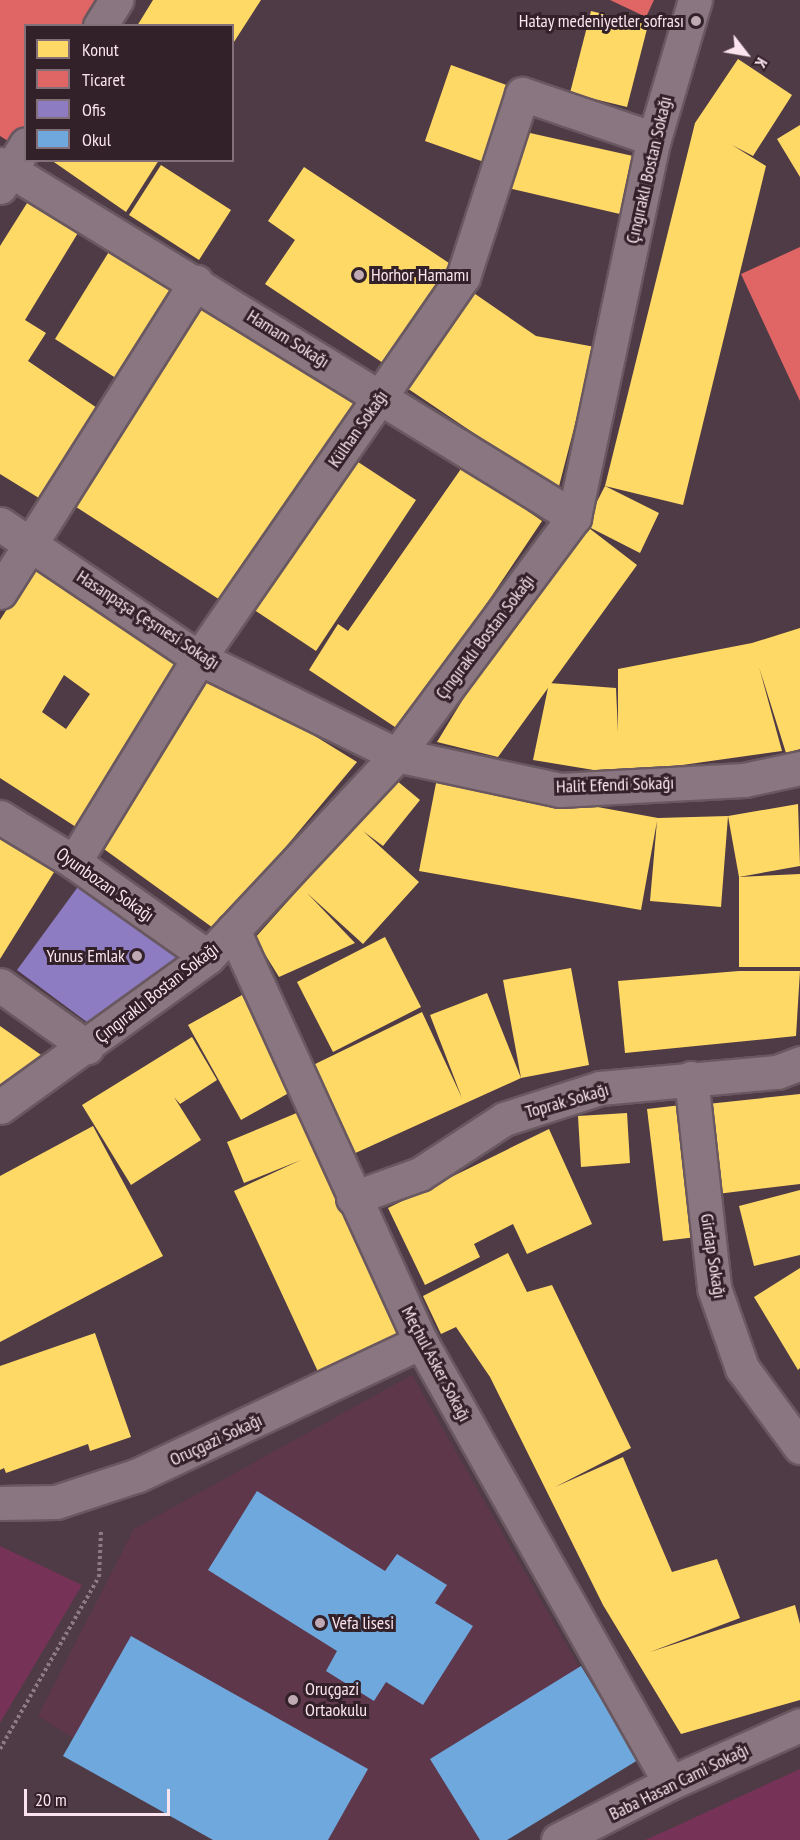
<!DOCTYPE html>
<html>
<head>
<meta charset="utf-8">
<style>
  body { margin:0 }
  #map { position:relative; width:800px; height:1840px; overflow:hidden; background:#4f3b45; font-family:"PT Sans Narrow",sans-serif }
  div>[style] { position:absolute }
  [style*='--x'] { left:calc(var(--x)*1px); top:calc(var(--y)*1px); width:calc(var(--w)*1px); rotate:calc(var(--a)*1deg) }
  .built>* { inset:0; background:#5f374b }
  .green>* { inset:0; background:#763357 }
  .homes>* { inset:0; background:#ffd966 }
  .shops>* { inset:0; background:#e06666 }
  .offices>* { inset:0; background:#8e7cc3 }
  .schools>* { inset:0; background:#6fa8dc }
  .path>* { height:4px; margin-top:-2px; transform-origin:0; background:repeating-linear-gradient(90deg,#8b7b83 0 3px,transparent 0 6px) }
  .roads { filter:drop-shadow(2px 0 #695860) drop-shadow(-2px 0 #695860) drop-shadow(0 2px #695860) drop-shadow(0 -2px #695860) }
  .minor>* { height:33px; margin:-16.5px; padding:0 16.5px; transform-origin:16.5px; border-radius:16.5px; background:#8a7680 }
  .tertiary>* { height:33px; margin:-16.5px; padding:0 16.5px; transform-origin:16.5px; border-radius:16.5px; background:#8a7680 }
  .dots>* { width:16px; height:16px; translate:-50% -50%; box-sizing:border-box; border:3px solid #322129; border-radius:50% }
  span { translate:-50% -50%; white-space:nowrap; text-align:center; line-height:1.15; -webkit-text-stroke:6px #322129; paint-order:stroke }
  .poi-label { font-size:18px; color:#fbe4ee }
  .right { translate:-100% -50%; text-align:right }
  .left { translate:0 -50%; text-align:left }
  .street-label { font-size:18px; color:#fbe4ee }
  .legend { position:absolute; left:24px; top:24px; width:210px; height:138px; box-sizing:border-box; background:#322129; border:2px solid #826f78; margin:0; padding:8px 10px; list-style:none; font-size:18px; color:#fbe4ee }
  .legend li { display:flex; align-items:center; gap:12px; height:30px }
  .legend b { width:30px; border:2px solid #826f78 }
  .north { position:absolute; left:716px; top:24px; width:60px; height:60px; -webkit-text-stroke:4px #322129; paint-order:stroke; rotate:121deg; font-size:16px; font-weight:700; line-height:24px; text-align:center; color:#fbe4ee }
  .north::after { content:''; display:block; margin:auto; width:21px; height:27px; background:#fbe4ee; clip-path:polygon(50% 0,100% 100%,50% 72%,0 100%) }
  .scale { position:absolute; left:24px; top:1789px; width:146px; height:27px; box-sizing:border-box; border:3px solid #fbe4ee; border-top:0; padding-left:8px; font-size:18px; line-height:21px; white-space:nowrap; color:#fbe4ee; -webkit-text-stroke:4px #322129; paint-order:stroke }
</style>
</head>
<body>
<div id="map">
  <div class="built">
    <i style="clip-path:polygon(412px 1375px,633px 1761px,487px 1840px,235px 1840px,38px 1716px,134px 1529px)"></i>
  </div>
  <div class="green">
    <i style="clip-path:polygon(0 1546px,82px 1585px,0 1723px)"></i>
    <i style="clip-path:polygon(800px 1769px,800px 1840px,645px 1840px,672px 1828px)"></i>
  </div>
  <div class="homes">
    <i style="clip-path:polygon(153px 0,261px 0,232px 45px,232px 26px,137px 26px)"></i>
    <i style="clip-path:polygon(591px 11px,648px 25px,627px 107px,570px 93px)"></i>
    <i style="clip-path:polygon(738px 59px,792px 95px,753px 156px,732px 145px,766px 166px,683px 505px,605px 486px,695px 123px)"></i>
    <i style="clip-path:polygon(451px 65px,512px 87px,484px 162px,425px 141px)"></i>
    <i style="clip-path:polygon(800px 125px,800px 177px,777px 139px)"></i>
    <i style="clip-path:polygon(521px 131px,633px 156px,620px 214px,508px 188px)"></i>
    <i style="clip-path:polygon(51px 160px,159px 160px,126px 212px)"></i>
    <i style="clip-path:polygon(161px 165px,231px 210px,199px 260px,129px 215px)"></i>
    <i style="clip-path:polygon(304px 167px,452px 265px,386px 365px,265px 284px,295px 240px,268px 221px)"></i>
    <i style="clip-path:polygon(34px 192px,84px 223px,25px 320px,46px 333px,28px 361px,103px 412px,47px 503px,0 474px,0 246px)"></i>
    <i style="clip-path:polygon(115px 242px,183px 285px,122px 382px,55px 339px)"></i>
    <i style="clip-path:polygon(465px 287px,536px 336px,595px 347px,558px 490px,401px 384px)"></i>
    <i style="clip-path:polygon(202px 298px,362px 401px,231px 607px,70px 503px)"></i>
    <i style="clip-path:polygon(352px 458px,416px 500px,316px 651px,253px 609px)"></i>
    <i style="clip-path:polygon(463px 466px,542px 521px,401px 731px,309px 670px,338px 624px,348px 631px)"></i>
    <i style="clip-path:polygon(605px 486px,659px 513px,640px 553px,585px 525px,637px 565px,498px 757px,437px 742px,496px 645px,585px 525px)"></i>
    <i style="clip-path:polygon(evenodd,38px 561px,185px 655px,76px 827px,0 778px,0 620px,38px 561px,64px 675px,90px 694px,66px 729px,42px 712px,64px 675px)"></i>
    <i style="clip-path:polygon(800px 628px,800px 749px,786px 753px,759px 667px,782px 751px,618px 774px,533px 760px,549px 683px,616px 688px,618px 732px,618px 669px,752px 643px)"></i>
    <i style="clip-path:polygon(206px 669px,357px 762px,216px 930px,97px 844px)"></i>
    <i style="clip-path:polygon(437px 778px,658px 818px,728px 816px,721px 907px,650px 901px,657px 821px,641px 910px,419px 871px)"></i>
    <i style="clip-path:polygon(396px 780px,420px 800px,383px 846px,363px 831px,419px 882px,363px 944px,307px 893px,355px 943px,279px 977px,255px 938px)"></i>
    <i style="clip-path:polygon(798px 804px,800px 866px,739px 877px,728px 816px)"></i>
    <i style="clip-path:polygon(0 835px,56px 869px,0 959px)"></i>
    <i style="clip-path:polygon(800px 874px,800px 967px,739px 967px,739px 877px)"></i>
    <i style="clip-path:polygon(385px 937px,421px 1007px,333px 1052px,297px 982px)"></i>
    <i style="clip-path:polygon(571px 968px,589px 1065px,521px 1078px,351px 1155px,309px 1067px,422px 1012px,462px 1098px,430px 1015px,487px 993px,521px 1078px,503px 980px)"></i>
    <i style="clip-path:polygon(739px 971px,800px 971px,796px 1036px,625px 1053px,618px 981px)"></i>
    <i style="clip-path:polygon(242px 995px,294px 1090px,241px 1120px,188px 1025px)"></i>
    <i style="clip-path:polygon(0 1026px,44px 1057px,0 1089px)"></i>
    <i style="clip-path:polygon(192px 1037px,217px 1080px,180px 1104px,174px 1097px,201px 1140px,131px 1185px,82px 1105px)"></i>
    <i style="clip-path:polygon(800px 1094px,800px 1184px,709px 1195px,698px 1105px)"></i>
    <i style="clip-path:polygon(690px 1104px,705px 1236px,663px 1241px,647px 1109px)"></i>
    <i style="clip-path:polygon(299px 1112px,403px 1338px,320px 1376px,234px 1191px,301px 1160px,244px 1183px,227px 1142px)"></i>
    <i style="clip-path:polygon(627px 1113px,630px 1163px,581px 1167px,578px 1116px)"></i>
    <i style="clip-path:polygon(93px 1126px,163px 1256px,0 1342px,0 1176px)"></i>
    <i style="clip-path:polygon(549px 1129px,592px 1224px,527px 1254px,513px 1224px,474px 1244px,480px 1257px,425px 1285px,388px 1208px)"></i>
    <i style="clip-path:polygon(800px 1190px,800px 1255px,754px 1266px,739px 1206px)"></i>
    <i style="clip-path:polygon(508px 1253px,527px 1292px,552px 1285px,631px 1448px,555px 1487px,623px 1457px,672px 1572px,717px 1559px,740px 1618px,650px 1652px,795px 1605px,800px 1624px,800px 1700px,681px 1734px,603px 1605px,490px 1377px,456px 1327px,441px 1334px,423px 1296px)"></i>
    <i style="clip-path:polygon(800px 1268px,800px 1368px,798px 1370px,754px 1297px)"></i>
    <i style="clip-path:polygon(95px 1333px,131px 1437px,90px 1451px,88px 1444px,6px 1473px,4px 1468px,0 1470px,0 1366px)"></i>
  </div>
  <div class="shops">
    <i style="clip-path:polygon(0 0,101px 0,85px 26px,26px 26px,26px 124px,13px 144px,0 136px)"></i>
    <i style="clip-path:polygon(610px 0,654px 0,646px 17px)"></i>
    <i style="clip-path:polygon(800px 247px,800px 401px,741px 274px)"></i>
  </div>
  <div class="offices">
    <i style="clip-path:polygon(80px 884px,183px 955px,95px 1028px,17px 970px)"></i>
  </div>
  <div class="schools">
    <i style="clip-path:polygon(257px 1491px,385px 1571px,397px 1554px,447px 1585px,435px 1603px,473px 1626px,423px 1705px,386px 1682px,374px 1701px,326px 1671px,337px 1651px,208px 1570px)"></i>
    <i style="clip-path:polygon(131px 1636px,368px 1769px,328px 1840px,213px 1840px,63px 1756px)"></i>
    <i style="clip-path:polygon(581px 1666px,638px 1760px,507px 1840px,480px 1840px,430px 1759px)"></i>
  </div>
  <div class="path">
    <i style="--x:0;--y:1749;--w:198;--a:-60.1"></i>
    <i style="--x:99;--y:1577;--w:46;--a:-87.5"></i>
  </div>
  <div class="roads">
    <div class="minor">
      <i style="--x:100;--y:26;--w:31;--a:-58"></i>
      <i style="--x:0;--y:164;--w:674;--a:31.59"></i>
      <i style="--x:0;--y:187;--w:50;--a:-58.8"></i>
      <i style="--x:0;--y:524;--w:240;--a:34"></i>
      <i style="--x:199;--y:658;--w:220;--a:26.1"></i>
      <i style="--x:397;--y:755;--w:167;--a:12.1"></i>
      <i style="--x:560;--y:790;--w:184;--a:-3.1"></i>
      <i style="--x:744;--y:780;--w:57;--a:-12.1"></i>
      <i style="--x:0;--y:592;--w:367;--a:-57.7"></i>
      <i style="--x:0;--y:817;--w:87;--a:31.3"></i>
      <i style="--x:74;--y:862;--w:164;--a:35.3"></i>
      <i style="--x:74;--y:862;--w:239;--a:-58.5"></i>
      <i style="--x:199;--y:658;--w:464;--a:-55.3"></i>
      <i style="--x:463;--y:277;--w:192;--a:-72.1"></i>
      <i style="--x:522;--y:94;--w:139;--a:18.8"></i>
      <i style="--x:233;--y:930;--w:453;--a:65.5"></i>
      <i style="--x:421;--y:1342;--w:506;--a:60.55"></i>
      <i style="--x:0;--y:985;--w:107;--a:35.5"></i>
      <i style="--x:691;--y:1078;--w:211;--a:83.7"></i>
      <i style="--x:714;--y:1288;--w:85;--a:70.7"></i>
      <i style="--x:742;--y:1368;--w:98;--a:53.7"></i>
      <i style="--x:353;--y:1198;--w:71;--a:-19.7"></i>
      <i style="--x:420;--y:1174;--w:100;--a:-33.2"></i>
      <i style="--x:504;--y:1119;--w:101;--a:-17.9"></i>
      <i style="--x:600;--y:1088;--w:178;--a:-5.2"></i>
      <i style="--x:777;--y:1072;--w:25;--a:-21"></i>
      <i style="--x:0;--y:1503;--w:56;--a:-1"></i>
      <i style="--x:56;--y:1502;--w:86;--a:-18.2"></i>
      <i style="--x:138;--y:1475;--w:313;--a:-25.2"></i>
      <i style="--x:558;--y:1840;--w:126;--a:-27"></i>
      <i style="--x:670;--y:1783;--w:142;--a:-24"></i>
    </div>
    <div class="tertiary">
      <i style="--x:0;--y:1107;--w:256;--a:-35.8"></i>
      <i style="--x:208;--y:957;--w:277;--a:-46.9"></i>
      <i style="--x:397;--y:755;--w:297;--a:-53.4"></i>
      <i style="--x:574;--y:517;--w:386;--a:-78.1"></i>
      <i style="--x:654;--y:139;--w:145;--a:-73.6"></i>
    </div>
  </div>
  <div class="dots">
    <i style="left:696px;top:21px;background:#bfa9b3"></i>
    <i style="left:359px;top:275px;background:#bfa9b3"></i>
    <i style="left:137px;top:956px;background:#bfa9b3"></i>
    <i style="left:320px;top:1623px;background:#bfa9b3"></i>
    <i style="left:293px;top:1700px;background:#bfa9b3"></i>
  </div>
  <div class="poi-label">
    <span class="right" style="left:684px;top:21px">Hatay medeniyetler sofrası</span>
    <span class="left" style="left:371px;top:275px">Horhor Hamamı</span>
    <span class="right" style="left:125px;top:956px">Yunus Emlak</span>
    <span class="left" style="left:332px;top:1623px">Vefa lisesi</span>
    <span class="left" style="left:305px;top:1700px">Oruçgazi<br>Ortaokulu</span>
  </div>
  <div class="street-label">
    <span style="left:649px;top:170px;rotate:-77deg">Çıngıraklı Bostan Sokağı</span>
    <span style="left:288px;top:339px;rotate:32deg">Hamam Sokağı</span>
    <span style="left:358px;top:429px;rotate:-55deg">Külhan Sokağı</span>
    <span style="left:148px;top:620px;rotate:33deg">Hasanpaşa Çeşmesi Sokağı</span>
    <span style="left:485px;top:637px;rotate:-53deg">Çıngıraklı Bostan Sokağı</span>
    <span style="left:615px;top:785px;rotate:-2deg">Halit Efendi Sokağı</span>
    <span style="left:105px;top:885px;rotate:35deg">Oyunbozan Sokağı</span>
    <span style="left:157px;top:993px;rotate:-38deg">Çıngıraklı Bostan Sokağı</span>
    <span style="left:567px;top:1101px;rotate:-16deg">Toprak Sokağı</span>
    <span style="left:713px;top:1256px;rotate:81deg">Girdap Sokağı</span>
    <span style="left:436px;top:1364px;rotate:62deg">Meçhul Asker Sokağı</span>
    <span style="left:216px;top:1440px;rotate:-25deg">Oruçgazi Sokağı</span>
    <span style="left:679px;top:1782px;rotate:-26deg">Baba Hasan Cami Sokağı</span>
  </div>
  <ul class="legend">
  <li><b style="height:16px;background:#ffd966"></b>Konut</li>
  <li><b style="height:16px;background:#e06666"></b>Ticaret</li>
  <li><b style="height:16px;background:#8e7cc3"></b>Ofis</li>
  <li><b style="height:16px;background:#6fa8dc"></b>Okul</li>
  </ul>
  <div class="north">K</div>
  <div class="scale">20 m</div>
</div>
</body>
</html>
